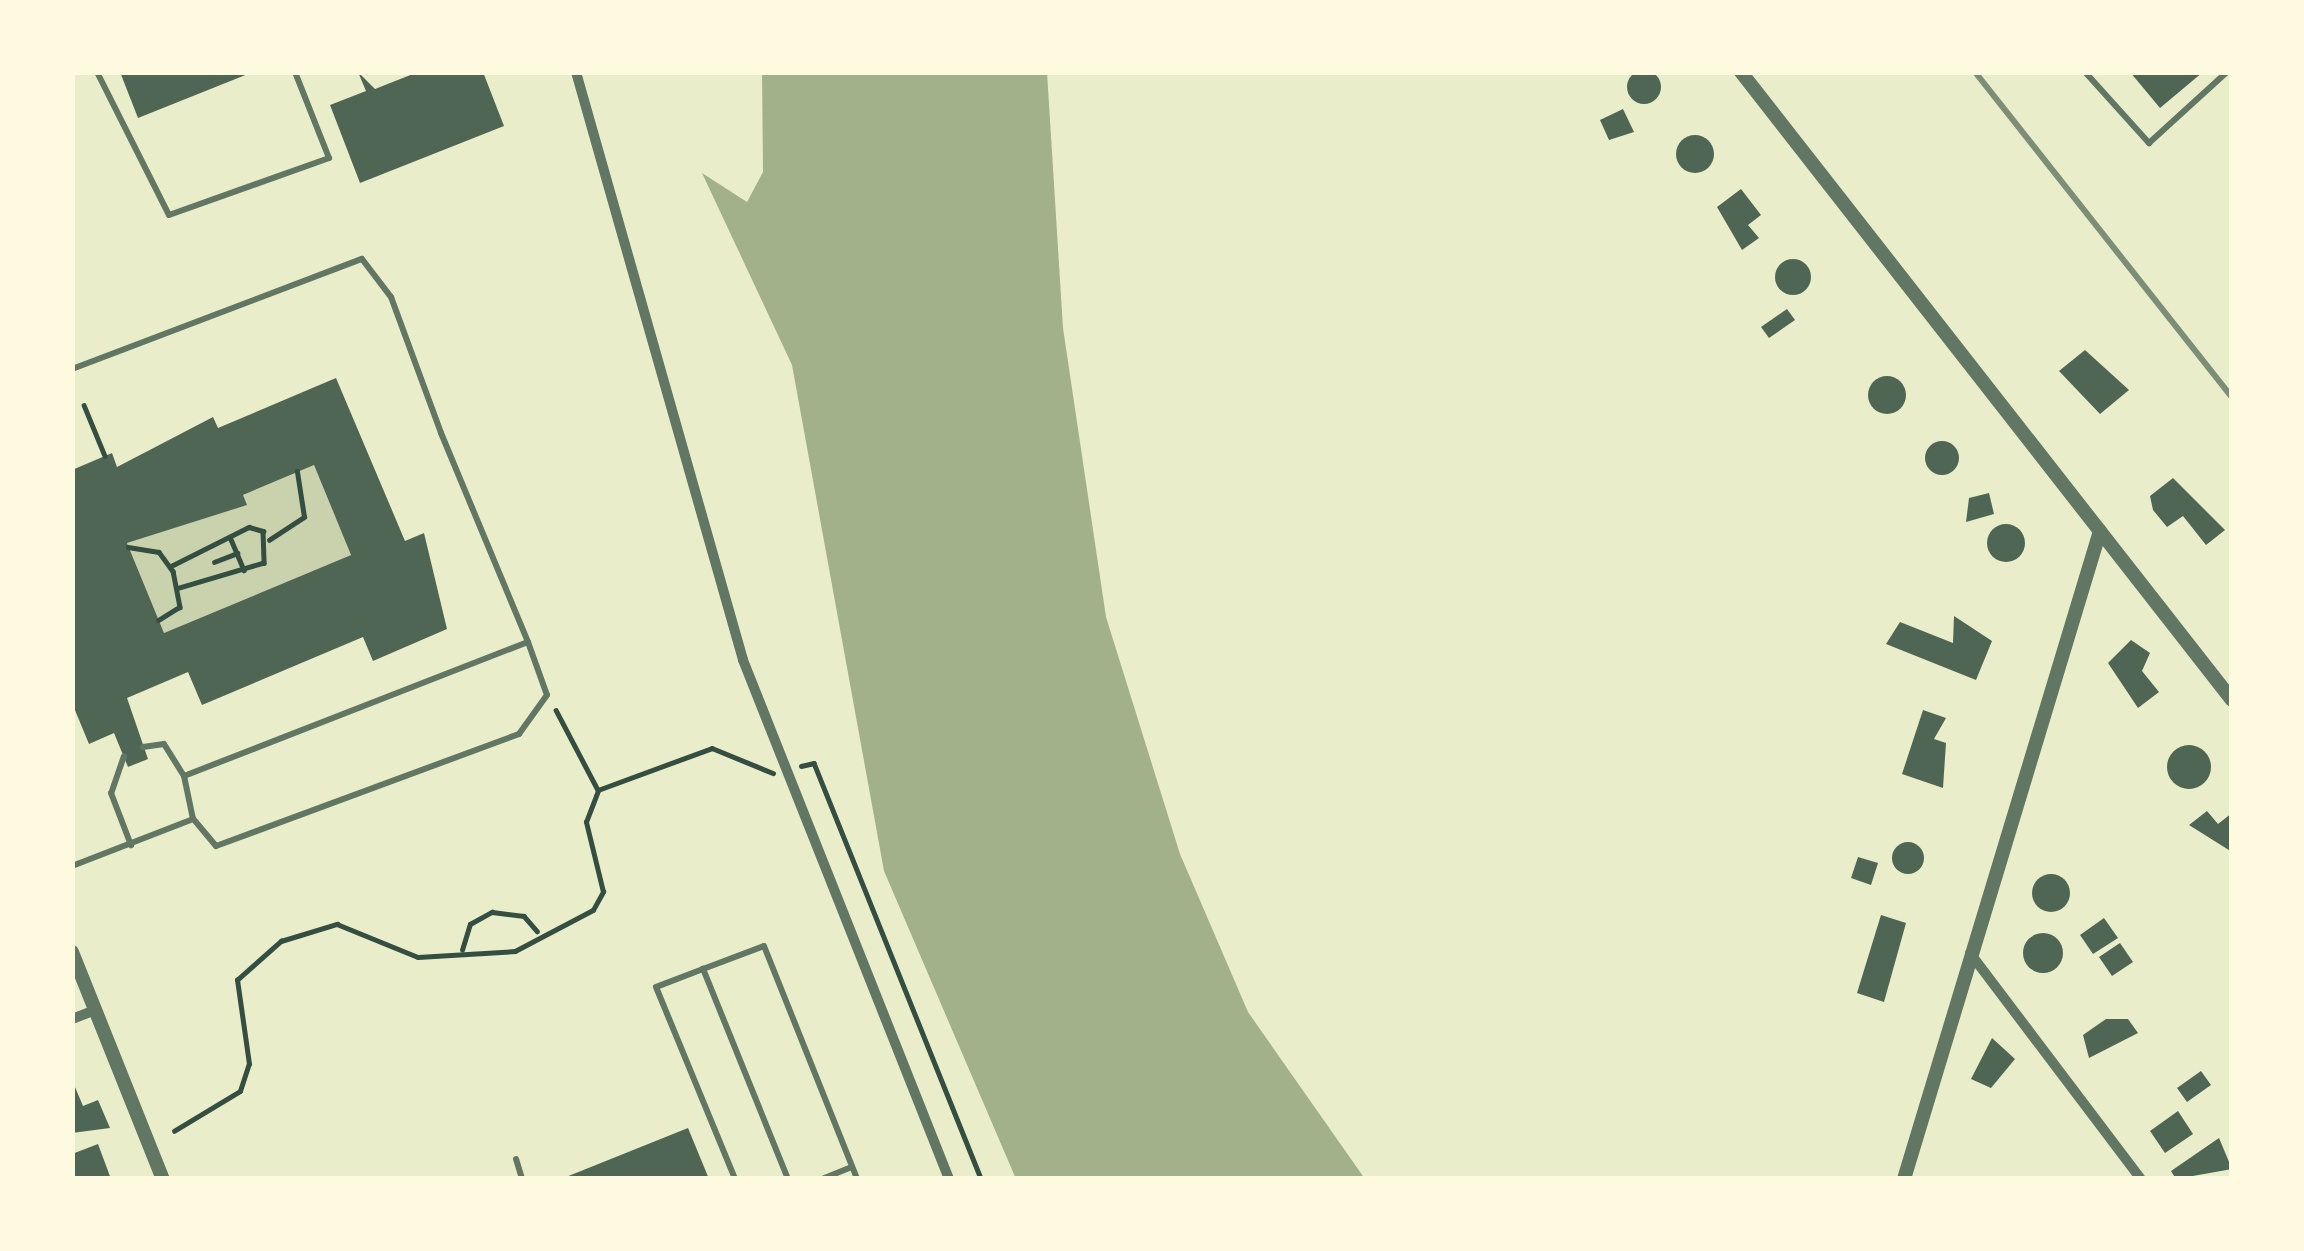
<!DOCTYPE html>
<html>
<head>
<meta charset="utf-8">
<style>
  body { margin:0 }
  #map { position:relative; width:2304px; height:1251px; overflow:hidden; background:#e9edc9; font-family:Helvetica,sans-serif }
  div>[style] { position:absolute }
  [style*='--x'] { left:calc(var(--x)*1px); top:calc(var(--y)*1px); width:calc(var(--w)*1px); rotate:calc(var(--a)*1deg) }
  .green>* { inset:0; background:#cad2ad }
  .water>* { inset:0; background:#a3b18a }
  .building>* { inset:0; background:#4f6655 }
  .round { border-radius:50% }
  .path>* { height:4.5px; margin:-2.25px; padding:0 2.25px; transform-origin:2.25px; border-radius:2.25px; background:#344e41 }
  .service>* { height:6px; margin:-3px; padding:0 3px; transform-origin:3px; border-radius:3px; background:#617663 }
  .minor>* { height:10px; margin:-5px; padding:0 5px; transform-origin:5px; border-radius:5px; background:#617663 }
  .tertiary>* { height:14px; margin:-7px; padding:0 7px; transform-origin:7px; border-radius:7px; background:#617663 }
  .rail>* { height:6px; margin:-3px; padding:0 3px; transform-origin:3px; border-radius:3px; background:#7c8e77 }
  span { translate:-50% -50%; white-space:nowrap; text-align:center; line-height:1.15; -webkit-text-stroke:9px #fefae0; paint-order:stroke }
  .frame { position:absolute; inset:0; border:75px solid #fefae0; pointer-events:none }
</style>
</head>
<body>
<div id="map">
  <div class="green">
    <i style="clip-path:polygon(314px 465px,351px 555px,164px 633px,127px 543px,246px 505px,243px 495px)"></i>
  </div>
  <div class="water">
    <i style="clip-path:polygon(762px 72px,1047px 72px,1063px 328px,1106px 617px,1180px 854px,1248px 1012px,1365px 1179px,1016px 1179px,884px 871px,792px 365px,702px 173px,747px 202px,763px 172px)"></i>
  </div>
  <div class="building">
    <i class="round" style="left:1627px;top:70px;width:34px;height:34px"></i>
    <i style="clip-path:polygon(120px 72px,253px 72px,138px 118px)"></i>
    <i style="clip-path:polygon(358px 72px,375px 89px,418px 72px,483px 72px,504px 126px,360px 183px,330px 105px,366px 91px)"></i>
    <i style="clip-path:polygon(2130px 72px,2203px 72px,2160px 108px)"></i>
    <i style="clip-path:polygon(1623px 109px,1634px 132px,1609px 140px,1600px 120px)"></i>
    <i class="round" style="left:1676px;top:135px;width:38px;height:38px"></i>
    <i style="clip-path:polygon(1741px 189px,1761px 215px,1748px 225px,1759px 238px,1742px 250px,1717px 207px)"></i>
    <i class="round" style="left:1775px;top:259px;width:36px;height:36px"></i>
    <i style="clip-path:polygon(1787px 309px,1795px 320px,1769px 338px,1761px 327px)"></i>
    <i style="clip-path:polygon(2085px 350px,2129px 390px,2100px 414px,2059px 371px)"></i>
    <i class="round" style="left:1868px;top:376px;width:38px;height:38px"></i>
    <i style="clip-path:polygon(evenodd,336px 378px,405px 541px,424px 533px,447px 629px,373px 661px,363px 637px,202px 705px,188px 672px,127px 698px,148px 759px,128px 767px,114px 733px,89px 744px,72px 703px,72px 470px,112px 453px,117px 467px,213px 417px,218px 428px,336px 378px,314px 465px,351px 555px,164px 633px,127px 543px,247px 505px,243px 495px,314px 465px)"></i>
    <i class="round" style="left:1925px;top:441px;width:34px;height:34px"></i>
    <i style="clip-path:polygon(2173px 478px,2225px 530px,2206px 545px,2183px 516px,2167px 527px,2153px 510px,2150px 496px)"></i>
    <i style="clip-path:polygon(1989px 493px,1994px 514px,1966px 522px,1969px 498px)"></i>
    <i class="round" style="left:1987px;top:524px;width:38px;height:38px"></i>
    <i style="clip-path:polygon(1954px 616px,1992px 641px,1976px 680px,1886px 644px,1900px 622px,1953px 643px)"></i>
    <i style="clip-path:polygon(2131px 640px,2150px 653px,2142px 671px,2159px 692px,2138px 708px,2108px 663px)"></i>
    <i style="clip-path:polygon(1923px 710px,1946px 718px,1934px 739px,1946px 743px,1943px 788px,1902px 774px)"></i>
    <i class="round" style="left:2167px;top:745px;width:44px;height:44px"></i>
    <i style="clip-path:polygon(2207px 811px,2218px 824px,2232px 813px,2232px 852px,2189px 825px)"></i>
    <i class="round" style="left:1892px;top:842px;width:32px;height:32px"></i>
    <i style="clip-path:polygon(1858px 857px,1878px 863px,1871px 885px,1851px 878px)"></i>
    <i class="round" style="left:2032px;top:874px;width:38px;height:38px"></i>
    <i style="clip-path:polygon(1881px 915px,1906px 923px,1884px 1002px,1857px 993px)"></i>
    <i style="clip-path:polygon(2104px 918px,2118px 938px,2093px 954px,2080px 935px)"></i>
    <i class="round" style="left:2023px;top:933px;width:40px;height:40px"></i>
    <i style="clip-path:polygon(2120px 943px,2133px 962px,2112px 976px,2099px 957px)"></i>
    <i style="clip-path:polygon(2106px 1019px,2128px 1019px,2138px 1033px,2089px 1058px,2083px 1035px)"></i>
    <i style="clip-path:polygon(1992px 1038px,2015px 1059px,1991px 1088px,1971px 1079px)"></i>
    <i style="clip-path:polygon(2201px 1071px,2211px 1085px,2187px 1102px,2177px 1088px)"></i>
    <i style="clip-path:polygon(72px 1080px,83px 1106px,98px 1100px,110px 1128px,72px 1133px)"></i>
    <i style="clip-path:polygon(2178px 1111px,2193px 1134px,2165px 1153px,2150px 1131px)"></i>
    <i style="clip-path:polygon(688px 1128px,709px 1179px,561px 1179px)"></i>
    <i style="clip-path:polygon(2219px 1138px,2232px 1169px,2176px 1179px,2171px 1171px)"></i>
    <i style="clip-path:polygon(98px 1144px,111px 1179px,72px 1179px,72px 1154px)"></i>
  </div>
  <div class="path">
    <i style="--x:84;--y:405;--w:55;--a:67.6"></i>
    <i style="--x:230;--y:537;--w:36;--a:67"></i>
    <i style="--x:269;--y:540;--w:42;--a:-33.3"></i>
    <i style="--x:304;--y:517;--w:46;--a:-98.8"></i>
    <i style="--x:128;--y:547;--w:31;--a:9"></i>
    <i style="--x:159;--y:552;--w:24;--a:54"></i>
    <i style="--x:173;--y:571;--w:37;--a:79"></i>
    <i style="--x:180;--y:607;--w:25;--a:148"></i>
    <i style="--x:214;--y:562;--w:25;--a:-21"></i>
    <i style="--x:171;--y:566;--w:87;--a:-26.6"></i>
    <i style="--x:249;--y:527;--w:15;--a:16"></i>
    <i style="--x:263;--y:531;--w:32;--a:88"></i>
    <i style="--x:264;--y:563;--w:89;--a:163.6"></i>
    <i style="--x:556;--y:710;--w:90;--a:62.3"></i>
    <i style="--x:801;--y:766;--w:13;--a:-13"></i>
    <i style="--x:814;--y:763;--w:448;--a:68.1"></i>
    <i style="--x:462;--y:950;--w:27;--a:-73"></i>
    <i style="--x:470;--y:924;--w:25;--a:-29"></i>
    <i style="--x:492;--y:912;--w:32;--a:7"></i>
    <i style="--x:524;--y:916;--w:20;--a:49"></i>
    <i style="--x:174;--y:1131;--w:77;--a:-31.2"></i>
    <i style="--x:240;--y:1091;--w:28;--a:-72"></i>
    <i style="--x:249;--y:1064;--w:85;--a:-98.1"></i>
    <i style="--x:237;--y:980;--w:59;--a:-41.6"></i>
    <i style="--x:281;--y:941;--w:59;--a:-16.9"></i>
    <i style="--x:337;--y:924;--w:87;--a:22.2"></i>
    <i style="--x:418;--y:957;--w:97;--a:-3.5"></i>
    <i style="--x:515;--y:951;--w:88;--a:-27.7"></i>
    <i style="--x:593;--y:910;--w:21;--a:-61"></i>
    <i style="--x:603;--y:892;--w:72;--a:-103.7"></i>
    <i style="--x:586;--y:822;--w:34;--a:-69"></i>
    <i style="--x:598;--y:790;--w:121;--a:-20.2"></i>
    <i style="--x:712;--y:748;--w:66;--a:22.3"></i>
  </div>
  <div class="service">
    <i style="--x:97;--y:72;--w:160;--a:63.3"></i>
    <i style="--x:169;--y:215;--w:170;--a:-19.6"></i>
    <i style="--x:329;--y:158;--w:92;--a:-111.6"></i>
    <i style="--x:2085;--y:72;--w:96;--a:48"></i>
    <i style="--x:2149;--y:143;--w:105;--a:-42.3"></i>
    <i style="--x:72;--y:369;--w:310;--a:-20.8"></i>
    <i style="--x:362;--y:259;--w:48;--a:52.7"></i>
    <i style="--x:391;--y:297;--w:145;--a:69.8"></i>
    <i style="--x:441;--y:433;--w:226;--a:67.4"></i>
    <i style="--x:528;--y:642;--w:56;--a:70.3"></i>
    <i style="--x:547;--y:695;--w:48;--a:125.7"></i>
    <i style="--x:519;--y:734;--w:323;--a:159.7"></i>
    <i style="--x:216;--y:846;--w:35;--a:-130"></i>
    <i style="--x:193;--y:819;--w:44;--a:-101.8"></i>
    <i style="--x:184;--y:776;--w:369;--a:-21.3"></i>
    <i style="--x:143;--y:747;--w:21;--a:-8"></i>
    <i style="--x:164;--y:744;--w:38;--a:58"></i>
    <i style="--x:124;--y:756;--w:39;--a:109"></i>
    <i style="--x:111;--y:793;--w:56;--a:69"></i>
    <i style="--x:72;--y:866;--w:130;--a:-21.2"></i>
    <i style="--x:703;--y:969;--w:50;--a:159"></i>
    <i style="--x:656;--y:987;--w:208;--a:67.6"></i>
    <i style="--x:516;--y:1159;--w:21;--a:73"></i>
    <i style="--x:788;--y:1179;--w:227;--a:-112"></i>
    <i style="--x:703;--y:969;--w:65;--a:-20.7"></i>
    <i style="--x:764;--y:946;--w:251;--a:68.2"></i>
    <i style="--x:822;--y:1179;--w:32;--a:-22"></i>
  </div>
  <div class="minor">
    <i style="--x:576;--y:72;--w:611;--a:74.14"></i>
    <i style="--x:743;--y:660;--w:558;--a:68.35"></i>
    <i style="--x:1970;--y:953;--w:283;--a:52.9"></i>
    <i style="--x:72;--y:1019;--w:25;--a:-21"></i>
  </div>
  <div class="tertiary">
    <i style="--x:1741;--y:72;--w:797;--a:51.98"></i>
    <i style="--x:72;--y:952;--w:245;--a:68.2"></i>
    <i style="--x:1904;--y:1179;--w:677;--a:-73.17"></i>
  </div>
  <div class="rail">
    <i style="--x:1975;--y:72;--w:415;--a:51.7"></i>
  </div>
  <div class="frame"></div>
</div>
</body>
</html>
